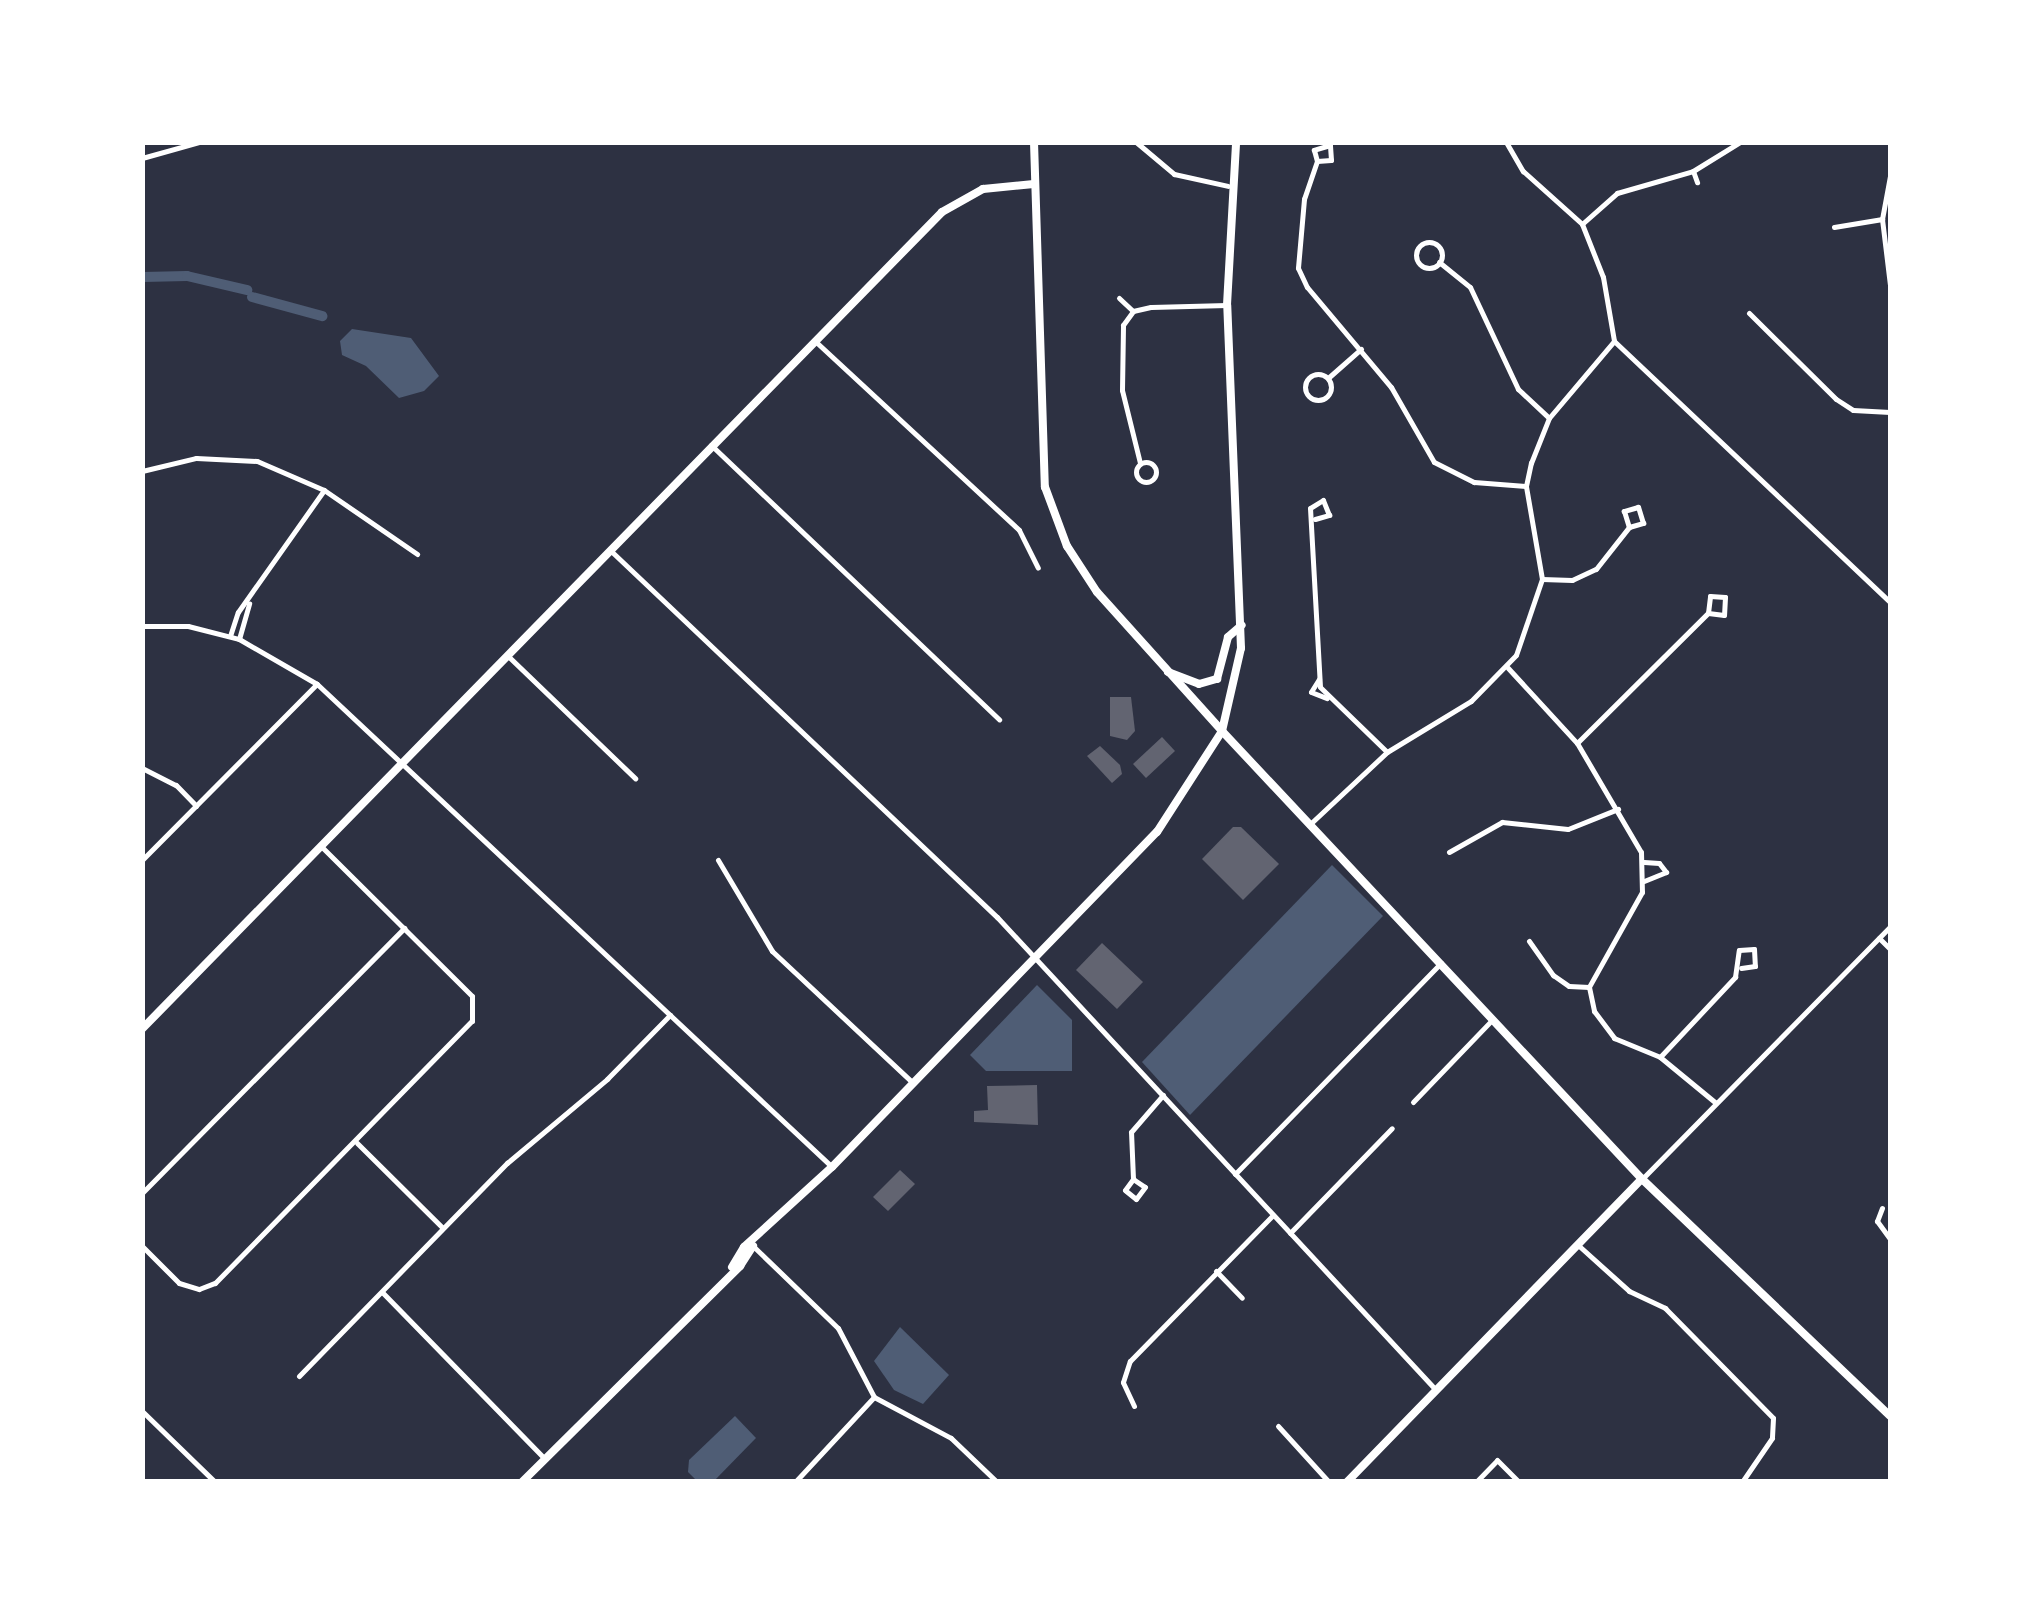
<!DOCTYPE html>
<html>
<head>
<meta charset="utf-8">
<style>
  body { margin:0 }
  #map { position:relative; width:2033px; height:1624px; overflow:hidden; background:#2d3142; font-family:"Playfair Display",serif }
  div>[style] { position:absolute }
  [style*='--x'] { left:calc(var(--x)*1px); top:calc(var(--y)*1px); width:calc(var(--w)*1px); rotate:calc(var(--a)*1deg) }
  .water>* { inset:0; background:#4f5d75 }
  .canal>* { height:10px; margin:-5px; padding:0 5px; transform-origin:5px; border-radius:5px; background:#4f5d75 }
  .building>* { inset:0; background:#626471 }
  .minor>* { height:5px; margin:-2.5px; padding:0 2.5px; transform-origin:2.5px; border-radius:2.5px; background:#fff }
  .minor>.ring { margin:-2.5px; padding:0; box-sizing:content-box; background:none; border:5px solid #fff; border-radius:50% }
  .tertiary>* { height:8px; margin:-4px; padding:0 4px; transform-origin:4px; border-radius:4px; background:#fff }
  .secondary>* { height:8px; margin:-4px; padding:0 4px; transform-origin:4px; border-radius:4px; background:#fff }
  span { translate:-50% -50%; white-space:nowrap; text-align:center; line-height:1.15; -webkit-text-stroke:10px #fff; paint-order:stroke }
  .frame { position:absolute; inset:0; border:145px solid #fff; pointer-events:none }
</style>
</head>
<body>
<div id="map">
  <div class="water">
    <i style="clip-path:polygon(352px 329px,411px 338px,439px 376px,424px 391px,399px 398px,366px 366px,342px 355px,340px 341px)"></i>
    <i style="clip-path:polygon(1332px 865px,1383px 916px,1190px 1115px,1142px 1062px)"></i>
    <i style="clip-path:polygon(1037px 985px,1072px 1020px,1072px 1071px,986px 1071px,970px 1055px)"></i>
    <i style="clip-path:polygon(900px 1327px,949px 1375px,923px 1404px,894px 1390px,874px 1361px)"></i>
    <i style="clip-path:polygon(735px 1416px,756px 1438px,714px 1481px,697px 1481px,688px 1472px,689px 1460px)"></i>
  </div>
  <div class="canal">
    <i style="--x:143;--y:277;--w:44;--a:-1.3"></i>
    <i style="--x:187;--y:276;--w:62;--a:13.1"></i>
    <i style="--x:252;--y:297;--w:73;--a:15.2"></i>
  </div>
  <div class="building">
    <i style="clip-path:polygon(1110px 697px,1131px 697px,1135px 731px,1127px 740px,1110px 736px)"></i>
    <i style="clip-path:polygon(1162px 737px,1175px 751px,1146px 778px,1133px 764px)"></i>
    <i style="clip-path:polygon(1100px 746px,1120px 765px,1122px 774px,1112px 783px,1087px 756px)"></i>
    <i style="clip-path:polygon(1233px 827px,1241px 827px,1279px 864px,1243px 900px,1202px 859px)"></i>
    <i style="clip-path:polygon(1102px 943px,1143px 982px,1117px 1009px,1076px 970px)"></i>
    <i style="clip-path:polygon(1037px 1085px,1038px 1125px,974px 1122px,974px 1111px,988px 1110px,987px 1086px)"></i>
    <i style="clip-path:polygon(900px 1170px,915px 1184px,888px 1211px,873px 1197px)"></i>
  </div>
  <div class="minor">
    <i style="--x:1136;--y:142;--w:50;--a:40.1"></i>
    <i style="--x:1174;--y:174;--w:55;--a:12.5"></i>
    <i style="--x:1506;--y:142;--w:34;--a:60"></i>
    <i style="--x:1523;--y:171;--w:79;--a:41.9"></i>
    <i style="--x:1582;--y:224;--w:57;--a:68.4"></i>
    <i style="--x:1603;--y:277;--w:65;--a:80.2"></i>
    <i style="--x:142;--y:158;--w:59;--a:-15.7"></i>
    <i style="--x:1317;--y:161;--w:14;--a:-4"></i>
    <i style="--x:1331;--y:160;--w:15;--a:-94"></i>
    <i style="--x:1330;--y:145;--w:17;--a:163"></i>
    <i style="--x:1314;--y:150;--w:11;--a:75"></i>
    <i style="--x:1317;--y:161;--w:40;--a:108.9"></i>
    <i style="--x:1304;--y:199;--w:69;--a:95"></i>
    <i style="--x:1298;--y:268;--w:21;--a:65"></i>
    <i style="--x:1307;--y:287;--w:131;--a:50"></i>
    <i style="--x:1391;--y:387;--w:86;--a:60.2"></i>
    <i style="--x:1434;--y:462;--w:45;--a:26.6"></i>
    <i style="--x:1474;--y:482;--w:52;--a:4.4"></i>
    <i style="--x:1693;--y:171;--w:12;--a:70"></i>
    <i style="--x:1890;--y:176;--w:44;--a:100.5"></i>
    <i style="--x:1882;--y:219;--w:66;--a:83.1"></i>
    <i style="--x:1582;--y:224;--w:47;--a:-41.5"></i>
    <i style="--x:1617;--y:193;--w:79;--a:-16.1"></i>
    <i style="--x:1693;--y:171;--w:55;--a:-31.7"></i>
    <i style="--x:1834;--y:227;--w:49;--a:-9.5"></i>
    <i class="ring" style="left:1416px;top:242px;width:21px;height:21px"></i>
    <i style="--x:1439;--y:262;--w:40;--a:39"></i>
    <i style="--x:1470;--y:287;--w:113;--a:64.8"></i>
    <i style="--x:1518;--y:389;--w:42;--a:43.1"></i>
    <i style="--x:1119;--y:298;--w:19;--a:43"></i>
    <i style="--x:1749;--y:313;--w:122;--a:44.7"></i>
    <i style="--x:1836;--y:399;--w:20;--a:33"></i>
    <i style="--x:1853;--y:410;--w:37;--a:3"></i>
    <i style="--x:815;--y:341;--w:278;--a:42.8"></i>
    <i style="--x:1019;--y:530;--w:42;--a:63.4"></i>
    <i style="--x:1614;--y:341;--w:380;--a:43.4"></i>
    <i class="ring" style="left:1305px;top:374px;width:21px;height:21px"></i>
    <i style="--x:1328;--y:378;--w:44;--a:-41.3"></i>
    <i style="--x:711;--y:445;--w:398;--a:43.6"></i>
    <i class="ring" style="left:1136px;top:462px;width:15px;height:15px"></i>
    <i style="--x:1140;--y:463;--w:75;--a:-103.9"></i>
    <i style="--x:1122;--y:390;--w:65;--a:-89.1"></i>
    <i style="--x:1123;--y:325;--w:17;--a:-54"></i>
    <i style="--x:1133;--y:311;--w:18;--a:-13"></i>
    <i style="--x:1151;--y:307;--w:76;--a:-1.5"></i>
    <i style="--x:142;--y:471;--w:56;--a:-13.5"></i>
    <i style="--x:196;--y:458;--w:61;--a:2.8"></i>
    <i style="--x:257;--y:461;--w:73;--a:23.4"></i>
    <i style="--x:324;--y:490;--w:113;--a:34.5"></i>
    <i style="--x:1315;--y:519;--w:15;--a:-16"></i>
    <i style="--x:1329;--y:515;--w:16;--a:-112"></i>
    <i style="--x:1323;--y:500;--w:15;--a:148"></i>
    <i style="--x:1310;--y:508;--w:179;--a:86.8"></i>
    <i style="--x:1320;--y:687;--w:93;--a:44.1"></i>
    <i style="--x:611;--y:551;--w:532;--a:43.48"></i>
    <i style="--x:997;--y:917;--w:645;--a:47.14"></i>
    <i style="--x:1542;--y:579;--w:30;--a:2"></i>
    <i style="--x:1572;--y:580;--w:26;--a:-25"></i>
    <i style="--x:1596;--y:569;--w:53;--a:-51.8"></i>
    <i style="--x:1629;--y:527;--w:15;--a:-16"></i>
    <i style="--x:1643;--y:523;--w:17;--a:-107"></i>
    <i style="--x:1638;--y:507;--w:15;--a:164"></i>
    <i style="--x:1624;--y:511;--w:17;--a:73"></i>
    <i style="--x:142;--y:626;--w:46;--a:0"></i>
    <i style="--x:188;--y:626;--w:53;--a:14.3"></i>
    <i style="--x:239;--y:639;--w:90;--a:30"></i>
    <i style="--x:317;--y:684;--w:706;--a:43.16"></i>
    <i style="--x:230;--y:636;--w:25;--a:-72"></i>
    <i style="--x:238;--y:612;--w:149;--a:-54.8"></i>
    <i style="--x:239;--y:639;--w:37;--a:-74"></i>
    <i style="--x:507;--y:655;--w:178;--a:43.9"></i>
    <i style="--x:1508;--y:668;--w:102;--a:47.4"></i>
    <i style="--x:1577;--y:743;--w:126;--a:59.6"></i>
    <i style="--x:1641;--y:852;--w:40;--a:88.6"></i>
    <i style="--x:1642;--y:892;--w:109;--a:119.2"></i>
    <i style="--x:1319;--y:679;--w:15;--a:122"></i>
    <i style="--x:1311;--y:692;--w:17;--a:21"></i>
    <i style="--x:1577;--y:743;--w:185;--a:-44.8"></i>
    <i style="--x:1708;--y:613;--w:17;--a:-83"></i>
    <i style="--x:1710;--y:596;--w:15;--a:4"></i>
    <i style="--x:1725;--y:597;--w:18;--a:93"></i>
    <i style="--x:1724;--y:615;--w:16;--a:-173"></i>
    <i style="--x:142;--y:768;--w:38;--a:27"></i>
    <i style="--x:176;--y:785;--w:29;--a:46"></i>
    <i style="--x:1309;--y:825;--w:107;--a:-43.1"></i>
    <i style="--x:1387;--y:752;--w:98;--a:-31.3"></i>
    <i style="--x:1471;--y:701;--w:64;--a:-45.6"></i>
    <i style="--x:1516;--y:655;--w:80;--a:-71.1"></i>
    <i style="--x:1542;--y:579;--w:94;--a:-99.8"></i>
    <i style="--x:1526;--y:486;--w:24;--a:-78"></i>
    <i style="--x:1531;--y:463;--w:48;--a:-68.2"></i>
    <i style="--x:1549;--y:418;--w:101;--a:-49.8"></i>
    <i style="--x:1449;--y:852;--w:61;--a:-29.5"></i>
    <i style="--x:1502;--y:822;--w:66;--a:6.1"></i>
    <i style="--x:1568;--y:829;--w:54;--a:-21.8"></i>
    <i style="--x:142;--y:860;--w:248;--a:-45.2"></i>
    <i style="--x:718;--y:860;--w:106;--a:59.3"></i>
    <i style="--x:772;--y:951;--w:193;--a:43.1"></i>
    <i style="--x:1644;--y:881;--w:24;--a:-22"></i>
    <i style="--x:1666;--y:872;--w:11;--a:-128"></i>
    <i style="--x:1659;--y:863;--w:15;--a:-176"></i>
    <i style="--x:1879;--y:938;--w:16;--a:45"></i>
    <i style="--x:1529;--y:941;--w:42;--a:54.8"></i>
    <i style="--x:1553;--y:975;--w:19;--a:35"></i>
    <i style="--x:1569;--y:986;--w:20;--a:3"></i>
    <i style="--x:1589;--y:987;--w:25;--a:78"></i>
    <i style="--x:1594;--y:1011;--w:34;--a:53"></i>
    <i style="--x:1614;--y:1038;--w:50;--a:22.4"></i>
    <i style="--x:1660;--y:1057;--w:72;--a:39.4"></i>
    <i style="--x:1660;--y:1057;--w:110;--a:-46.8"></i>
    <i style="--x:1735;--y:977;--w:27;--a:-82"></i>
    <i style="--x:1739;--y:950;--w:15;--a:-4"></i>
    <i style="--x:1754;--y:949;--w:17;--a:87"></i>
    <i style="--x:1755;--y:966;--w:14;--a:172"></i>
    <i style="--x:1413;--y:1102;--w:115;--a:-46.1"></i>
    <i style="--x:357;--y:1143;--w:120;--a:44.7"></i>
    <i style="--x:1235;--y:1174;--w:295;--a:-45.7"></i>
    <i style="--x:1133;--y:1179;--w:14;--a:34"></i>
    <i style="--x:1145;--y:1187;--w:15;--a:127"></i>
    <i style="--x:1136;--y:1199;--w:14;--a:-141"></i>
    <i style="--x:1125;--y:1190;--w:14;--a:-54"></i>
    <i style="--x:1133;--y:1179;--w:47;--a:-92.4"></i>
    <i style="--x:1131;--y:1132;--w:49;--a:-49.1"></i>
    <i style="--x:1642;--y:1179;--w:354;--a:-45.5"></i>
    <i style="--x:142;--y:1193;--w:373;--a:-45.3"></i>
    <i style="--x:1882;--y:1208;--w:14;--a:111"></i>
    <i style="--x:1877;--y:1221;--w:22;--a:54"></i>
    <i style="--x:1290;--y:1233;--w:146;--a:-45.8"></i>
    <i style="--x:1578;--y:1245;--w:69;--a:42"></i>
    <i style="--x:1629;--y:1291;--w:40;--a:25"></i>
    <i style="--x:1665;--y:1308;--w:154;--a:45.5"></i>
    <i style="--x:1773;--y:1418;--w:20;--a:93"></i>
    <i style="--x:1772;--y:1438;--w:53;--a:124.3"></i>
    <i style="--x:142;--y:1246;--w:52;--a:45"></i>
    <i style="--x:179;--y:1283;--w:21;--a:17"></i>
    <i style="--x:199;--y:1289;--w:17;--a:-21"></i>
    <i style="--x:215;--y:1283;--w:367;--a:-45.6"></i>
    <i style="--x:472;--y:1021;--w:25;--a:-90"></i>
    <i style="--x:472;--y:996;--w:213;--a:-135.2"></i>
    <i style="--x:753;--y:1246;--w:118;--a:44"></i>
    <i style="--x:838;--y:1328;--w:78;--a:62.4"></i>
    <i style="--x:874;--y:1397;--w:87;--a:28"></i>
    <i style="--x:951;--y:1438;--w:64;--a:43.7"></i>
    <i style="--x:1216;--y:1271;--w:37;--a:46"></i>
    <i style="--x:382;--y:1292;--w:233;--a:45.7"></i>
    <i style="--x:299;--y:1376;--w:298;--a:-45.7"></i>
    <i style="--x:507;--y:1163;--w:131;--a:-40"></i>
    <i style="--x:607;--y:1079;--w:90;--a:-45.5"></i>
    <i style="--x:1134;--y:1406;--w:26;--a:-115"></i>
    <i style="--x:1123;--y:1382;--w:22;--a:-72"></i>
    <i style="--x:1130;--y:1361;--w:204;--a:-45.6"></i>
    <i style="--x:142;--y:1411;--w:102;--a:44.2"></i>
    <i style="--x:1278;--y:1426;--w:76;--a:47.7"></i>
    <i style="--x:795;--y:1482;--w:116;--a:-47.1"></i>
    <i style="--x:1476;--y:1482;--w:30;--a:-46"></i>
    <i style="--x:1497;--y:1460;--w:31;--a:45"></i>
  </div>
  <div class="tertiary">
    <i style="--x:1034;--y:142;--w:345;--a:88.2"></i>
    <i style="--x:1045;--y:487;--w:63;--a:69.6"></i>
    <i style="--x:1067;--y:546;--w:55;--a:56.9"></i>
    <i style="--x:1097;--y:592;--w:187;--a:48"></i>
    <i style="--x:142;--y:1029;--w:1143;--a:-45.6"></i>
    <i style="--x:942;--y:212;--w:47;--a:-29.3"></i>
    <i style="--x:983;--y:189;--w:51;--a:-5.6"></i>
    <i style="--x:1347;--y:1482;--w:423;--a:-45.8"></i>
  </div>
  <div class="secondary">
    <i style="--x:1168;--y:672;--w:33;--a:21"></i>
    <i style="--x:1199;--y:684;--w:19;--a:-16"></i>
    <i style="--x:1217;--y:679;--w:43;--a:-75.3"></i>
    <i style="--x:1228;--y:637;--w:18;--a:-41"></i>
    <i style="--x:1222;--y:731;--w:614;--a:46.85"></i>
    <i style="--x:1642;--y:1179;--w:343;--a:43.7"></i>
    <i style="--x:732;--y:1267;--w:23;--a:-59"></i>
    <i style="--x:744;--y:1247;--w:119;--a:-42.3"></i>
    <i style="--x:832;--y:1167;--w:467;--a:-45.9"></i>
    <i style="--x:1157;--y:832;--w:120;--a:-57.2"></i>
    <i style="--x:1222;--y:731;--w:85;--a:-77.1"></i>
    <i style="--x:1241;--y:648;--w:343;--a:-92.3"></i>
    <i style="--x:1227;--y:305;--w:163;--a:-86.8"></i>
    <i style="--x:522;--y:1482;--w:307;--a:-44.7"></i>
    <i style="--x:740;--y:1266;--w:24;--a:-57"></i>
  </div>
  <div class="frame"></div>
</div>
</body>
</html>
